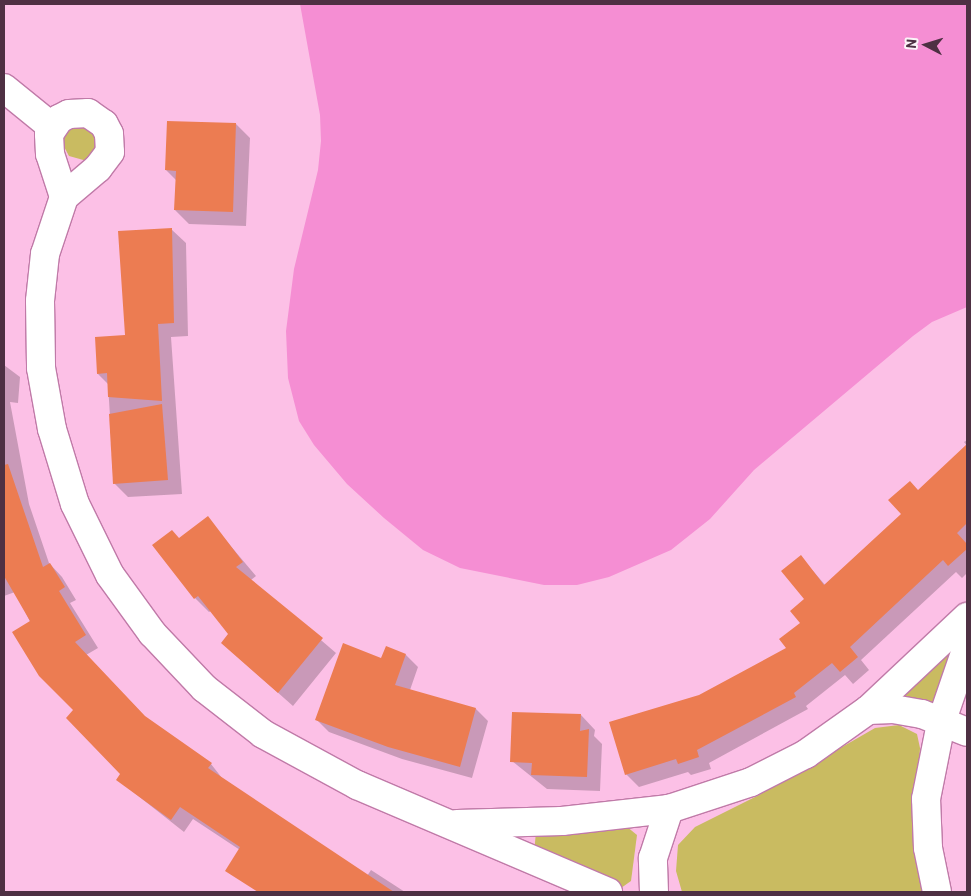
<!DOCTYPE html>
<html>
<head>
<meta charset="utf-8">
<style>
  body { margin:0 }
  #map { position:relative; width:971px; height:896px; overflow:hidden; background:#fcc0e6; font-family:Barlow,sans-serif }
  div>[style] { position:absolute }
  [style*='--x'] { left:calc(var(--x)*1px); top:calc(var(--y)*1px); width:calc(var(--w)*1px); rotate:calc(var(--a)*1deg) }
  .green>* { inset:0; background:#c9bb61 }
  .water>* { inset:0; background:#f58ed3 }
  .shadow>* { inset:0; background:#0003 }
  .building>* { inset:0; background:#ec7c52 }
  .roads { filter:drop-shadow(1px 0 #c07aa8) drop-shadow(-1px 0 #c07aa8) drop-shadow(0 1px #c07aa8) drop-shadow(0 -1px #c07aa8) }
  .street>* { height:28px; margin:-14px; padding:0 14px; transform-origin:14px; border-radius:14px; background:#fff }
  span { translate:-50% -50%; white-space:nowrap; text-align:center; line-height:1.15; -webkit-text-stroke:5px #fbf3f8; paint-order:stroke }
  .frame { position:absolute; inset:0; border:5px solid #4e3043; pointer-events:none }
  .north { position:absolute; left:901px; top:20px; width:50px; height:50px; -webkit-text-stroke:4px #fbf3f8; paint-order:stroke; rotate:275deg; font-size:14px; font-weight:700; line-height:20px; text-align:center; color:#4e3043 }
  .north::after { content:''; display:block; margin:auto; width:18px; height:22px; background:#4e3043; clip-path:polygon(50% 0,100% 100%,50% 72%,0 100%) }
</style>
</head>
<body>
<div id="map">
  <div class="green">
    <i style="clip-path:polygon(76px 120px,104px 136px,87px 161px,69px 156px,62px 143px,62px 136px)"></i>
    <i style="clip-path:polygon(951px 642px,958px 645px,933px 703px,905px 700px,904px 694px)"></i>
    <i style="clip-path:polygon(899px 725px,917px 734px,920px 748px,917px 807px,926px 892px,682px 892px,676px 871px,678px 845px,695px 827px,759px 795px,875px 728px)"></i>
    <i style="clip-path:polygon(626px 826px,637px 835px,631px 881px,621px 888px,534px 853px,536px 832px)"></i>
  </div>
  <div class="water">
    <i style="clip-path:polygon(300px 4px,967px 4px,967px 307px,932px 322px,913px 336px,754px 470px,710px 519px,671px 550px,609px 577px,577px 585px,544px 585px,460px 568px,423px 550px,384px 518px,347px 484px,314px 445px,299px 421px,288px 378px,286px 331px,294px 269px,318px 170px,321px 141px,320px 115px)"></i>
  </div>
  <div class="shadow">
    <i style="clip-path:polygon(236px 124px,250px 138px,246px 226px,189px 224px,175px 210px,176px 180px,166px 170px)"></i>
    <i style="clip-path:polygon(171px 229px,186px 243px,188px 336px,171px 337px,182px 494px,128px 497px,114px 483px,108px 384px,98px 374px,126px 336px)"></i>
    <i style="clip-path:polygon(4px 365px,20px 377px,18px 403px,10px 402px,29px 504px,49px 563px,62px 577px,76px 600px,70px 603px,98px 648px,86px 655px,146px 718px,211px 764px,222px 778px,367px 876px,371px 870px,405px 892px,277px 892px,246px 872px,240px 850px,193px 819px,184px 832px,118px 780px,122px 774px,75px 710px,15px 592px,4px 596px)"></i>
    <i style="clip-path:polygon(967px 440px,967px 573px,962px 578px,956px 572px,861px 660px,869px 670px,853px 684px,845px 675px,806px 706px,808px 709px,709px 763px,711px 769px,691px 775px,688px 772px,639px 787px,626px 774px,699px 696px,788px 648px,801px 623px,806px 600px,801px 557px,826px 586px,903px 514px,918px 491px,967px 446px,964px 442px)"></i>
    <i style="clip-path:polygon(207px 518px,256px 576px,251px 580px,336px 653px,293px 706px,222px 643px,230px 634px,211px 611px,209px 612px,195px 598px,154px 545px,180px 539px)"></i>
    <i style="clip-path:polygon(406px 655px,418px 667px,410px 690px,476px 709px,488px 721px,472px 778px,402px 759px,329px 732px,317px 720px,382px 659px)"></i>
    <i style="clip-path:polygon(581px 715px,595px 730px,594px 736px,602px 744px,600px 791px,547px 789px,512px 761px)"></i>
  </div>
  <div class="building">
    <i style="clip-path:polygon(167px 121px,236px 123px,233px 212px,174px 210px,176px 171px,165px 170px)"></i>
    <i style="clip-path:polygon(172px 228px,174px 323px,158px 324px,162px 401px,108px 397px,107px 373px,97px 374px,95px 337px,125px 335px,118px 231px)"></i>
    <i style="clip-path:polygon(162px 404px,168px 480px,113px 484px,109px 414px)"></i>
    <i style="clip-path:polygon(967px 444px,967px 523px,957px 533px,967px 544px,967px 549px,948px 566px,943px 560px,850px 647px,858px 657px,840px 672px,832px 663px,794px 693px,796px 697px,697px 750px,699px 757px,678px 764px,676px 759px,625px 775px,609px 722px,699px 695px,786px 648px,779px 639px,800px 623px,790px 611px,804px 599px,781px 571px,801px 555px,824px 585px,901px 514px,888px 500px,910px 481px,918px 490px)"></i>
    <i style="clip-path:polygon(8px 464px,43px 567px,50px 563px,65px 587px,59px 591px,86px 635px,75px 642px,145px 716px,212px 763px,208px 768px,394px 892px,258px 892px,225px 871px,240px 847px,180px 807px,171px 820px,116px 780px,120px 774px,66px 718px,73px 710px,39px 676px,12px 632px,30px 621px,4px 576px,4px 465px)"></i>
    <i style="clip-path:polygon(208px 516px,243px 562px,236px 567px,323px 638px,278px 693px,221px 643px,228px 634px,198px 596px,194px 599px,152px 545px,172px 530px,179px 538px)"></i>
    <i style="clip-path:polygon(343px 643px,381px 658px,386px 646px,406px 654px,395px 685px,476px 708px,460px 767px,388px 747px,315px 720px)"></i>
    <i style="clip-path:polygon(512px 712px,581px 714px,580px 731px,589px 729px,587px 777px,531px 775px,532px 763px,510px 762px)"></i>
  </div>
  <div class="roads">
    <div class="street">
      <i style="--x:4;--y:88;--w:62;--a:39.1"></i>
      <i style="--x:88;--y:113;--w:19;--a:35"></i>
      <i style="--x:104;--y:124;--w:11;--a:63"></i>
      <i style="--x:109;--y:134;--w:18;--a:87"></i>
      <i style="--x:110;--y:152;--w:20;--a:127"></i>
      <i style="--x:98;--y:168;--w:45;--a:139.5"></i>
      <i style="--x:64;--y:197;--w:45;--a:-108"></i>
      <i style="--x:50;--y:154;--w:20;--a:-93"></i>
      <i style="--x:49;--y:134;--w:18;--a:-56"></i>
      <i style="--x:59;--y:119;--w:11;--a:-27"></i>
      <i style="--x:69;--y:114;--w:19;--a:-3"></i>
      <i style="--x:64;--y:197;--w:60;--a:108.4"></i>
      <i style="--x:45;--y:254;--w:47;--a:96.1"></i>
      <i style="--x:40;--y:301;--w:67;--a:89.1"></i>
      <i style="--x:41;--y:368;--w:62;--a:79.8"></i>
      <i style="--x:52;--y:429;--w:78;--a:73"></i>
      <i style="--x:75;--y:504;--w:79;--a:63.8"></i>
      <i style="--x:110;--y:575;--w:72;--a:54.1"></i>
      <i style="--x:152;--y:633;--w:76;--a:46.6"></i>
      <i style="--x:204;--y:688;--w:75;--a:37.9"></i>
      <i style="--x:263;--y:734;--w:107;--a:28.5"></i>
      <i style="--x:357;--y:785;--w:273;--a:23.1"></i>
      <i style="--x:868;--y:710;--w:25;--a:-2"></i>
      <i style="--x:893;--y:709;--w:29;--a:10"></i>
      <i style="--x:922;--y:714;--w:48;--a:21.8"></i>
      <i style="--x:457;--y:824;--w:105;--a:-1.6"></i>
      <i style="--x:562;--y:821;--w:108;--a:-6.4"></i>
      <i style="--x:669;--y:809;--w:86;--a:-18.2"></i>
      <i style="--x:751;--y:782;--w:62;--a:-27"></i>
      <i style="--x:806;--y:754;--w:76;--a:-35.4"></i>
      <i style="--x:868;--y:710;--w:136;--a:-43.2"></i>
      <i style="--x:654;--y:892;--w:34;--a:-92"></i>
      <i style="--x:653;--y:858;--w:52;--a:-71.9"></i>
      <i style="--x:937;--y:892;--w:45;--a:-101.6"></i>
      <i style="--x:928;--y:848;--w:49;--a:-92.3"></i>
      <i style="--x:926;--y:799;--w:77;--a:-78.8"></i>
      <i style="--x:941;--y:723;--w:80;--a:-71.1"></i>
    </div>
  </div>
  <div class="frame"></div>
  <div class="north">N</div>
</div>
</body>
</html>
